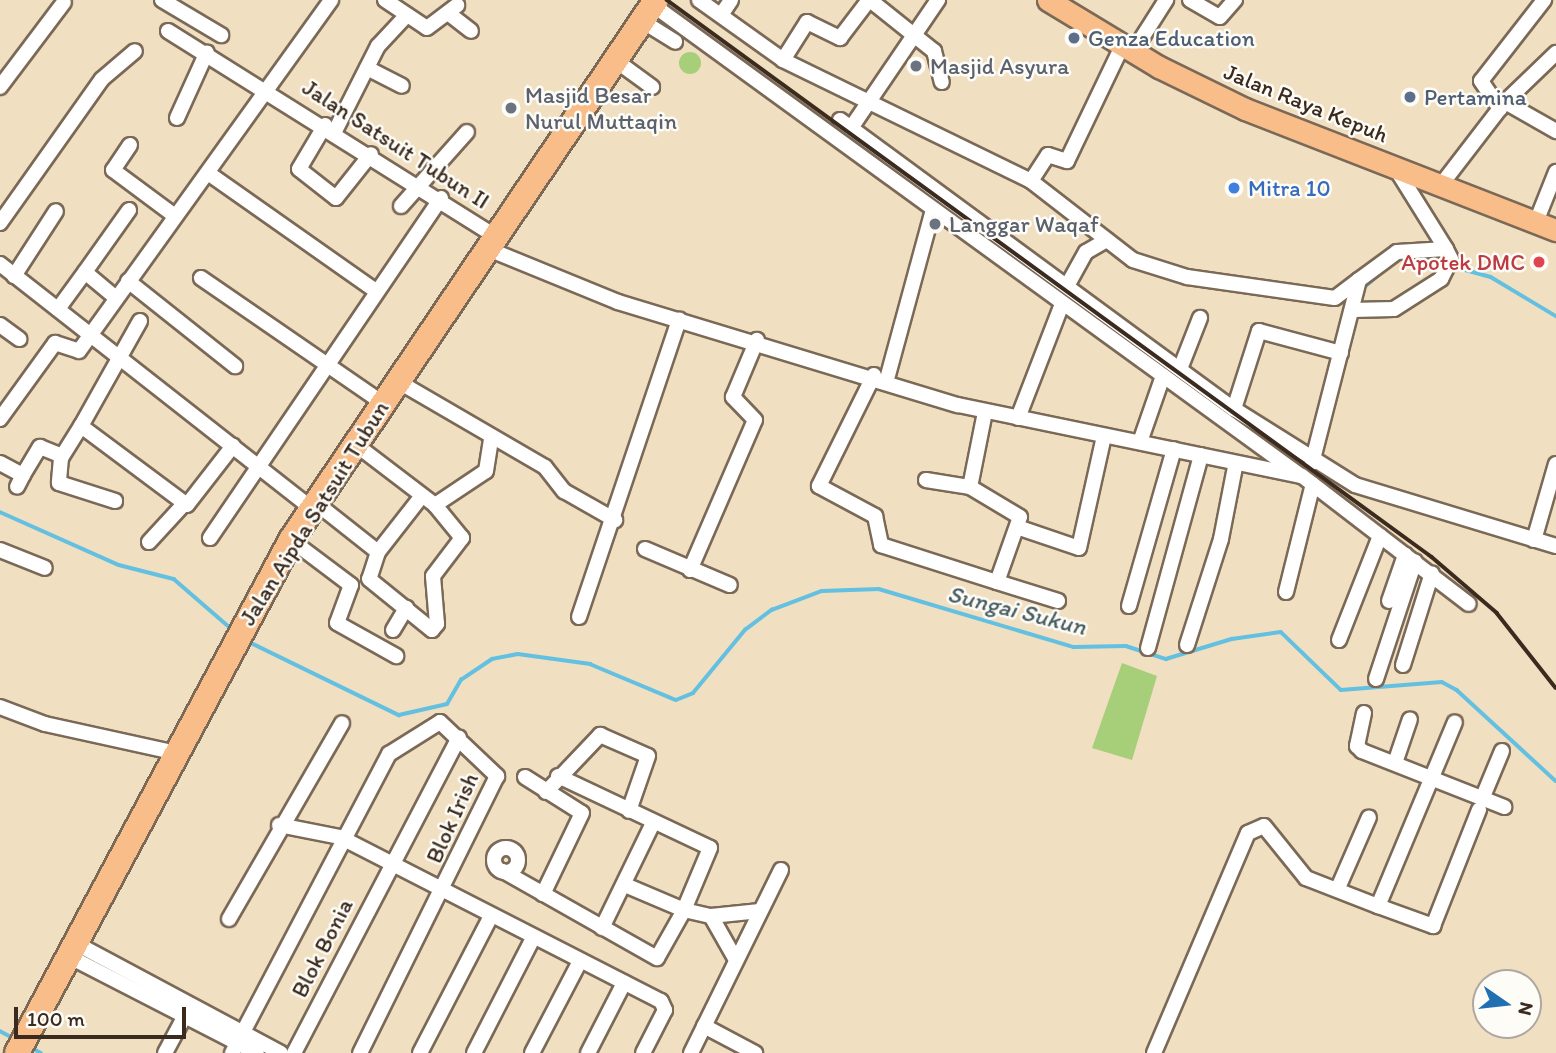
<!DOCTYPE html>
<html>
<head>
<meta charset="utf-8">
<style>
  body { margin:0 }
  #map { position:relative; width:1556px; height:1053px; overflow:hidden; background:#f1dfc1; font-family:Itim,sans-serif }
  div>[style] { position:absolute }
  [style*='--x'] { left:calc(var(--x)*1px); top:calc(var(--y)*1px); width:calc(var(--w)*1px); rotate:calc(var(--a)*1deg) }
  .green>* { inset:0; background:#a7ce79 }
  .round { border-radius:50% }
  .stream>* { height:3.5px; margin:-1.75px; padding:0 1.75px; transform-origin:1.75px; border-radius:1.75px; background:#63c0e1 }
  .roads { filter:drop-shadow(2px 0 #7b6957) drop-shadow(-2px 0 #7b6957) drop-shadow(0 2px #7b6957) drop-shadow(0 -2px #7b6957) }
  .street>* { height:14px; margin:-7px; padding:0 7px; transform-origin:7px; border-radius:7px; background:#fff }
  .street>.ring { margin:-7px; padding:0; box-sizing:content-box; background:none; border:14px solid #fff; border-radius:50% }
  .primary>* { height:21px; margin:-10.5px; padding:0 10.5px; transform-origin:10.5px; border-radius:10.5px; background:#f8bd89 }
  .highway>* { height:24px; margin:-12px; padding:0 12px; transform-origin:12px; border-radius:12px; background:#f8bd89 }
  .rail>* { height:3.5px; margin:-1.75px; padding:0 1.75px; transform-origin:1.75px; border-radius:1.75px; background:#3b2a1e }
  .dots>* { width:19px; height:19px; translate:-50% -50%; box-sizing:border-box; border:4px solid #fdfcf7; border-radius:50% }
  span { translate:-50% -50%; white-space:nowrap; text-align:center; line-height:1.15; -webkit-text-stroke:5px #fdfcf7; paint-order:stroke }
  .service-label { font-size:23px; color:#4e5e75 }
  .left { translate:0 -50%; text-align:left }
  .worship-label { font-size:23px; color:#5b616d }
  .street-label { font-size:23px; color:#3b2a1e }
  .shop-label { font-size:23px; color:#366cbe }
  .health-label { font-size:23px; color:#be3a42 }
  .right { translate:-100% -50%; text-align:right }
  .water-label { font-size:24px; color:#495e62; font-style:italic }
  .north { position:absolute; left:1472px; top:969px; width:70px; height:70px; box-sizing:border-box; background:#fdfcf7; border:2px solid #afa8a0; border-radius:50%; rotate:104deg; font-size:19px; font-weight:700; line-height:28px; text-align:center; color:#3b2a1e }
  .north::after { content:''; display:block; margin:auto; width:24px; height:32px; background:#1f6fb2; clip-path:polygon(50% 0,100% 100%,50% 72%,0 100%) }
  .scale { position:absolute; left:14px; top:1007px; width:172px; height:32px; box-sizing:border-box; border:4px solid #3b2a1e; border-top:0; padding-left:9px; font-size:21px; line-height:24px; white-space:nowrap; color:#3b2a1e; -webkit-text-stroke:5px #fdfcf7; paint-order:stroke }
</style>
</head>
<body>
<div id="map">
  <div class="green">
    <i class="round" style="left:679px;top:52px;width:22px;height:22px"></i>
    <i style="clip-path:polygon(1122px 663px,1157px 676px,1132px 760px,1092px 748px)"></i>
  </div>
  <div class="stream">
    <i style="--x:1456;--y:255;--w:17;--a:54"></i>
    <i style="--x:1418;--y:257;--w:27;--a:15"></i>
    <i style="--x:1451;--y:266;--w:41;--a:15.4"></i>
    <i style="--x:1491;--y:277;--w:76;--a:31"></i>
    <i style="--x:1137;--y:268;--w:24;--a:17"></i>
    <i style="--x:1360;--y:291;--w:35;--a:-41"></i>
    <i style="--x:0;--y:512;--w:130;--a:24"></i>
    <i style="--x:119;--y:565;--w:57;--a:14.3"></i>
    <i style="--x:174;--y:579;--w:79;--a:40.9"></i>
    <i style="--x:249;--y:642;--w:167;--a:26"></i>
    <i style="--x:399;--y:715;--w:49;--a:-12.9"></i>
    <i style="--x:447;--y:704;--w:28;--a:-60"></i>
    <i style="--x:461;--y:680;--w:37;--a:-34"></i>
    <i style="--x:492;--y:659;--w:26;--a:-11"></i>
    <i style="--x:518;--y:654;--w:73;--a:7.9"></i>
    <i style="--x:590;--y:664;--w:93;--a:22.7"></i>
    <i style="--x:676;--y:700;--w:18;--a:-22"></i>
    <i style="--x:693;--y:693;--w:82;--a:-50.5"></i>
    <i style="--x:745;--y:630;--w:34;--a:-37"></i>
    <i style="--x:772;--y:610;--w:53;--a:-20.8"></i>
    <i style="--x:822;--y:591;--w:57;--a:-2"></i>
    <i style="--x:879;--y:589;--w:203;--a:16.6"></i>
    <i style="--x:1074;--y:647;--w:52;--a:-1.1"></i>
    <i style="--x:1126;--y:646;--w:42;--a:18"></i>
    <i style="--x:1166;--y:659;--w:69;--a:-16.9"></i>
    <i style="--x:1232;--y:639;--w:49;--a:-8.1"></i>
    <i style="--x:1281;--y:632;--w:83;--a:44"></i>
    <i style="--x:1341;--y:690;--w:101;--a:-4.5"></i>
    <i style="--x:1442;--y:682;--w:17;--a:28"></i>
    <i style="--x:1457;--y:690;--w:134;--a:42.6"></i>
    <i style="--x:0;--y:1031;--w:15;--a:28"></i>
    <i style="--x:32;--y:1048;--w:10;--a:29"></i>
  </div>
  <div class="roads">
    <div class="street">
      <i style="--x:162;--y:0;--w:69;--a:30.7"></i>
      <i style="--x:385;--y:0;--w:50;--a:33.7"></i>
      <i style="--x:427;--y:28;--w:38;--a:-37"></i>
      <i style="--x:699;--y:0;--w:103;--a:35.5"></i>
      <i style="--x:783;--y:60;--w:276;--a:26"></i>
      <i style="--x:1031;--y:181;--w:129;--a:37.8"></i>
      <i style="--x:1133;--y:260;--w:57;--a:17.5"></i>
      <i style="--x:1187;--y:277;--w:149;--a:8.1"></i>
      <i style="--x:1335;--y:298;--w:30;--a:-37"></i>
      <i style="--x:870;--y:0;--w:82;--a:38.6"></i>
      <i style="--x:934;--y:51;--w:32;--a:76"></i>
      <i style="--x:1190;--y:0;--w:34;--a:30"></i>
      <i style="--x:1220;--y:17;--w:23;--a:-49"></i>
      <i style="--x:653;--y:5;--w:801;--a:36.01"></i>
      <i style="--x:448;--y:13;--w:29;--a:38"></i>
      <i style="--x:721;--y:15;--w:18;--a:-56"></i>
      <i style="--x:642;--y:21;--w:39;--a:32"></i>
      <i style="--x:168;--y:31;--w:388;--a:32.1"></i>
      <i style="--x:1133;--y:52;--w:62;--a:-57.6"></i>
      <i style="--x:615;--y:60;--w:46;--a:36.1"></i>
      <i style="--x:783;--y:60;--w:45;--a:-57.7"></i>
      <i style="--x:807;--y:22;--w:37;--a:26"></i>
      <i style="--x:840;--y:38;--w:48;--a:-52.7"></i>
      <i style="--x:367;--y:68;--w:39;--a:27"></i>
      <i style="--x:0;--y:87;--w:106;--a:-53"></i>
      <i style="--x:1505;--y:102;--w:59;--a:29.6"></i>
      <i style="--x:1500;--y:109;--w:34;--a:-124"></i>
      <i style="--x:1481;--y:81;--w:103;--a:-52.1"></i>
      <i style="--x:177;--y:118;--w:72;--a:-65.6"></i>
      <i style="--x:840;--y:120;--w:489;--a:36.3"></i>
      <i style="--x:325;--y:125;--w:51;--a:120.6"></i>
      <i style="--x:299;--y:169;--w:47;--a:38.1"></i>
      <i style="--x:336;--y:198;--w:56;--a:-51.5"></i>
      <i style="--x:851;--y:128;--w:155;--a:-55.8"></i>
      <i style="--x:335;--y:131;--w:95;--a:-63.2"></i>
      <i style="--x:378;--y:46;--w:42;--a:-46.9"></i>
      <i style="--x:130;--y:145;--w:30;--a:124"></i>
      <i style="--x:113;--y:170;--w:77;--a:36.6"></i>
      <i style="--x:208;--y:173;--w:205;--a:35.1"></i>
      <i style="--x:1031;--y:181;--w:31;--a:-57"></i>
      <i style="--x:1048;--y:155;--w:20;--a:18"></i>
      <i style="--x:1067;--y:161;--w:127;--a:-64.4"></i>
      <i style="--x:1441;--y:185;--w:105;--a:-52.4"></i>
      <i style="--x:1505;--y:102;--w:71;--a:-43.9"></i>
      <i style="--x:401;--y:206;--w:99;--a:-48.3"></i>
      <i style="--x:1536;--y:222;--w:54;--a:-68.2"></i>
      <i style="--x:0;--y:223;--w:176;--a:-54.7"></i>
      <i style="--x:102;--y:79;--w:43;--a:-40.3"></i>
      <i style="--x:488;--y:249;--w:140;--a:22.2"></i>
      <i style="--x:618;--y:302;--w:355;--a:16.9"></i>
      <i style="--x:958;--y:405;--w:351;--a:11.7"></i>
      <i style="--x:1302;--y:476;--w:210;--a:37.5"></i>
      <i style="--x:0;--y:264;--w:397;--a:38.1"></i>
      <i style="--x:14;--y:276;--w:77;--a:-57.1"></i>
      <i style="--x:201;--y:278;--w:221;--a:34.5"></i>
      <i style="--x:128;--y:281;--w:137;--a:38.5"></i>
      <i style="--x:1067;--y:286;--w:39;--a:-61"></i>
      <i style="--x:1086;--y:252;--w:24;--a:-30"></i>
      <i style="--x:116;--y:298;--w:40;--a:-140"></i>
      <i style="--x:85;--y:272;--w:76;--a:-54.6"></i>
      <i style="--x:58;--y:309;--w:46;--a:-53.9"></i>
      <i style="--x:1352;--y:310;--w:42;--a:-1.4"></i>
      <i style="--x:1394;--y:309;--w:56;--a:-32.6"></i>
      <i style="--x:1441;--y:279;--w:22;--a:-63"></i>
      <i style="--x:1451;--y:259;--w:11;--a:-117"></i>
      <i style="--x:140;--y:321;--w:120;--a:119.3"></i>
      <i style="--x:81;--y:426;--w:132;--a:36.7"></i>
      <i style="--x:187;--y:505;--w:75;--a:-52.1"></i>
      <i style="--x:0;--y:325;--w:24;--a:36"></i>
      <i style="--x:1341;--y:353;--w:85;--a:-165"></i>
      <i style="--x:1259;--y:331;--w:82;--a:107.8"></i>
      <i style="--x:1234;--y:409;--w:143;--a:32.1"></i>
      <i style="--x:1355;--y:485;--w:210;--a:16.9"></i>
      <i style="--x:1180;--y:369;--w:55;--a:-68.6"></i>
      <i style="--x:874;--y:375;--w:124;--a:116.4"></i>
      <i style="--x:819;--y:486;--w:64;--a:28.2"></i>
      <i style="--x:875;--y:516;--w:30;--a:78"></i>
      <i style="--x:881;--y:545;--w:122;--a:17.7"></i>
      <i style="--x:887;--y:379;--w:175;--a:-74.8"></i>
      <i style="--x:399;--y:382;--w:169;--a:30.2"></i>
      <i style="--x:545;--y:467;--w:31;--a:52"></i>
      <i style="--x:564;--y:491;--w:59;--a:29.6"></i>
      <i style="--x:985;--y:412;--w:76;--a:101.3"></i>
      <i style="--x:970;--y:487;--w:58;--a:31"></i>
      <i style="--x:1020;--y:517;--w:69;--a:109.5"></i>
      <i style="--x:997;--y:582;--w:64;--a:17.3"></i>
      <i style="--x:1018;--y:418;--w:122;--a:-68.9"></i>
      <i style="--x:0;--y:419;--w:94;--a:-54.1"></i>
      <i style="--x:55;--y:343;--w:25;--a:18"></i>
      <i style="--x:79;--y:351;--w:432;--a:-54.3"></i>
      <i style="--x:81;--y:426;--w:38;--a:122"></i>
      <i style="--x:61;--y:458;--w:25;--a:95"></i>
      <i style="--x:59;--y:483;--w:59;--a:17.8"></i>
      <i style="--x:1140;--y:442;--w:70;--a:-70.8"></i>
      <i style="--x:355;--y:444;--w:101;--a:37.3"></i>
      <i style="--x:435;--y:505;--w:61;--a:-33.7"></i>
      <i style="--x:486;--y:471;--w:31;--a:-81"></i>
      <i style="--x:0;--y:463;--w:26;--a:28"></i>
      <i style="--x:23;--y:475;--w:13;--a:117"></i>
      <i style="--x:1312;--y:463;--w:189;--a:-75.6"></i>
      <i style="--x:1359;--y:280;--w:47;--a:-36.4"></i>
      <i style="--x:1397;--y:252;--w:49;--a:-3.5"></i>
      <i style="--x:1446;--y:249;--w:94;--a:-122"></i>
      <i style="--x:23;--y:475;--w:33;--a:-59"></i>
      <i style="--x:40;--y:447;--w:24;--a:22"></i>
      <i style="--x:926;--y:480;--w:45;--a:9"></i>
      <i style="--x:421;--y:497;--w:70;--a:128"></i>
      <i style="--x:378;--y:552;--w:28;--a:108"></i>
      <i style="--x:369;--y:579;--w:81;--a:39"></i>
      <i style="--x:432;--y:630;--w:8;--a:-50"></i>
      <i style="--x:437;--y:624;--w:48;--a:-94.8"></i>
      <i style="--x:433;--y:576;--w:48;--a:-52.7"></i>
      <i style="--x:462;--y:538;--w:43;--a:-129.3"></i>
      <i style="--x:316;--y:503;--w:79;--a:38.3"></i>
      <i style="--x:1017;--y:527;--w:65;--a:18.7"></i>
      <i style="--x:1079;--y:548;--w:115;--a:-77.4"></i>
      <i style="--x:210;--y:538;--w:411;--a:-55.8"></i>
      <i style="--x:291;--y:540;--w:75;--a:36.9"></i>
      <i style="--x:351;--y:585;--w:40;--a:110.2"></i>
      <i style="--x:337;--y:623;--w:68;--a:29.2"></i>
      <i style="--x:1534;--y:540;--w:79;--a:-73.9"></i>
      <i style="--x:149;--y:542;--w:52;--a:-47.4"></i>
      <i style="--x:645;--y:549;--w:92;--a:23"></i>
      <i style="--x:0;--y:550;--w:48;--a:21.8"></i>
      <i style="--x:690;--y:570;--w:163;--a:-66.6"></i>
      <i style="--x:755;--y:420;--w:32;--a:-134"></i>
      <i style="--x:733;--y:397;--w:62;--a:-67.2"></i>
      <i style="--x:1286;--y:592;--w:111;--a:-76"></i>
      <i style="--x:1389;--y:601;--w:49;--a:-70.8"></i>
      <i style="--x:1129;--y:606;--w:163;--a:-74"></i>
      <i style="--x:579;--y:617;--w:314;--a:-71.4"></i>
      <i style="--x:393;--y:630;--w:26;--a:-59"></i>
      <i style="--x:1339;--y:640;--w:112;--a:-68.5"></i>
      <i style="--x:1187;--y:645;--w:111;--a:-72.2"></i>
      <i style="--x:1221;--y:539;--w:73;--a:-79"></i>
      <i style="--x:1148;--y:648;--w:200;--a:-74.6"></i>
      <i style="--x:1403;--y:665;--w:96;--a:-72.5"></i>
      <i style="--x:1376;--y:679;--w:124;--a:-71.7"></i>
      <i style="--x:0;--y:707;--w:48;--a:20.7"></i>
      <i style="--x:45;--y:724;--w:135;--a:12.4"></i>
      <i style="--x:1364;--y:713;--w:34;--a:102"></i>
      <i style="--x:1357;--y:746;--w:7;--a:45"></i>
      <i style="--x:1362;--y:751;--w:153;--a:21.5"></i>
      <i style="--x:1395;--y:763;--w:46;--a:-71.2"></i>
      <i style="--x:558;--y:776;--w:168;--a:25.3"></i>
      <i style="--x:710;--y:848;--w:67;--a:112.8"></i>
      <i style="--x:684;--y:910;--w:64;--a:-157"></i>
      <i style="--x:525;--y:777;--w:67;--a:32.3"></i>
      <i style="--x:582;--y:813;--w:90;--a:115.7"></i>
      <i style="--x:546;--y:792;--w:79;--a:-46.5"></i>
      <i style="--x:600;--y:735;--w:52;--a:23.6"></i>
      <i style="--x:648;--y:756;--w:58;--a:109.1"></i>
      <i style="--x:1482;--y:799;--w:52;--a:-67.4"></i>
      <i style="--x:279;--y:825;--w:62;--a:11.1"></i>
      <i style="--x:340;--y:837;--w:360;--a:27.1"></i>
      <i style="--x:661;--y:1001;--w:10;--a:66"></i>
      <i style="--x:665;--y:1010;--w:48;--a:117.1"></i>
      <i class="ring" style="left:494px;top:848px;width:10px;height:10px"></i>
      <i style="--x:503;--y:871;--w:177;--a:29.5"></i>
      <i style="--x:657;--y:958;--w:55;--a:-60.6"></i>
      <i style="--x:684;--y:910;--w:28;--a:13"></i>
      <i style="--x:711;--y:916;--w:51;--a:60.4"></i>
      <i style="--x:1338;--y:888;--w:77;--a:-66.4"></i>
      <i style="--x:1378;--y:906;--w:59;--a:20"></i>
      <i style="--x:1433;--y:926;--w:125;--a:-68.4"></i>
      <i style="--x:711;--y:916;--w:49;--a:-5.8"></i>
      <i style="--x:229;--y:919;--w:226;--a:-60"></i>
      <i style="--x:602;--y:928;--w:117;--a:-64.1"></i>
      <i style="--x:77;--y:944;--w:231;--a:28.1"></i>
      <i style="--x:70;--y:957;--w:210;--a:27.2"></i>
      <i style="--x:704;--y:1026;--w:58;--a:27.9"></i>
      <i style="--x:165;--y:1053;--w:51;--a:-61.9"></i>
      <i style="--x:232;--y:1053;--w:338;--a:-62.3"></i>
      <i style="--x:389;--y:754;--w:60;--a:-32.1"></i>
      <i style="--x:440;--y:722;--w:79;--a:43.5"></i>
      <i style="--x:497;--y:776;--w:309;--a:116.3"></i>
      <i style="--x:294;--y:1053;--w:356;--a:-62.4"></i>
      <i style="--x:420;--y:1053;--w:154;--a:-62.6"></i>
      <i style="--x:474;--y:1053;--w:129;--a:-62.8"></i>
      <i style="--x:532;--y:1053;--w:104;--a:-62.4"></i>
      <i style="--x:588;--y:1053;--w:79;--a:-62.8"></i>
      <i style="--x:691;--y:1053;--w:204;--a:-63.8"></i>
      <i style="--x:1154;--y:1053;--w:239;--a:-66.9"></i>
      <i style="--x:1248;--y:833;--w:17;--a:-24"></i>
      <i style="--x:1264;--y:826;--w:67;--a:51.1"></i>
      <i style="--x:1306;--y:878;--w:77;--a:21.3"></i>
      <i style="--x:1378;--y:906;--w:199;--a:-67.3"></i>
    </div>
    <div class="primary">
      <i style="--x:1048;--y:0;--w:130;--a:31.1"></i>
      <i style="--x:1159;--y:67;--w:96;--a:26"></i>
      <i style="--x:1245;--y:109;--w:334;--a:21.3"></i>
    </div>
    <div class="highway">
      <i style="--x:17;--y:1053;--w:582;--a:-61.89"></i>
      <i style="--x:291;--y:540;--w:652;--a:-55.94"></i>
    </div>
  </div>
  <div class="rail">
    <i style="--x:667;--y:0;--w:946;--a:36.06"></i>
    <i style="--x:1432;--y:557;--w:86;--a:40.7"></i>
    <i style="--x:1497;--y:613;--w:95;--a:51.8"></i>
  </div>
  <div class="dots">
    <i style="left:1074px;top:38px;background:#5c6f8a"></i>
    <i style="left:916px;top:66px;background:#6b7280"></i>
    <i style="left:1410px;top:97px;background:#5c6f8a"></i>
    <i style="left:511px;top:108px;background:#6b7280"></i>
    <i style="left:1234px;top:188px;background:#3f7fe0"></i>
    <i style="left:935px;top:224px;background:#6b7280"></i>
    <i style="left:1539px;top:262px;background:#e0444e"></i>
  </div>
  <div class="service-label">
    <span class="left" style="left:1088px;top:38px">Genza Education</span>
    <span class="left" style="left:1424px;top:97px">Pertamina</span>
  </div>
  <div class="worship-label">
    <span class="left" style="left:930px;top:66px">Masjid Asyura</span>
    <span class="left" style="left:525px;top:108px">Masjid Besar<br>Nurul Muttaqin</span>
    <span class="left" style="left:949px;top:224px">Langgar Waqaf</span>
  </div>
  <div class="street-label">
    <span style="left:1306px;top:103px;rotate:22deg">Jalan Raya Kepuh</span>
    <span style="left:396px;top:144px;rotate:33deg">Jalan Satsuit Tubun II</span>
    <span style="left:314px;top:513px;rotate:-58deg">Jalan Aipda Satsuit Tubun</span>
    <span style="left:452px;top:818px;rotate:-66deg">Blok Irish</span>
    <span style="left:322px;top:948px;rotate:-63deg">Blok Bonia</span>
  </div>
  <div class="shop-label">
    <span class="left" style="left:1248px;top:188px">Mitra 10</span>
  </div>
  <div class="health-label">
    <span class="right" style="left:1525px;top:262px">Apotek DMC</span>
  </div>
  <div class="water-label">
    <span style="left:1017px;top:610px;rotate:14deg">Sungai Sukun</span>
  </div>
  <div class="north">N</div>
  <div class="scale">100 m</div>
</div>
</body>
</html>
